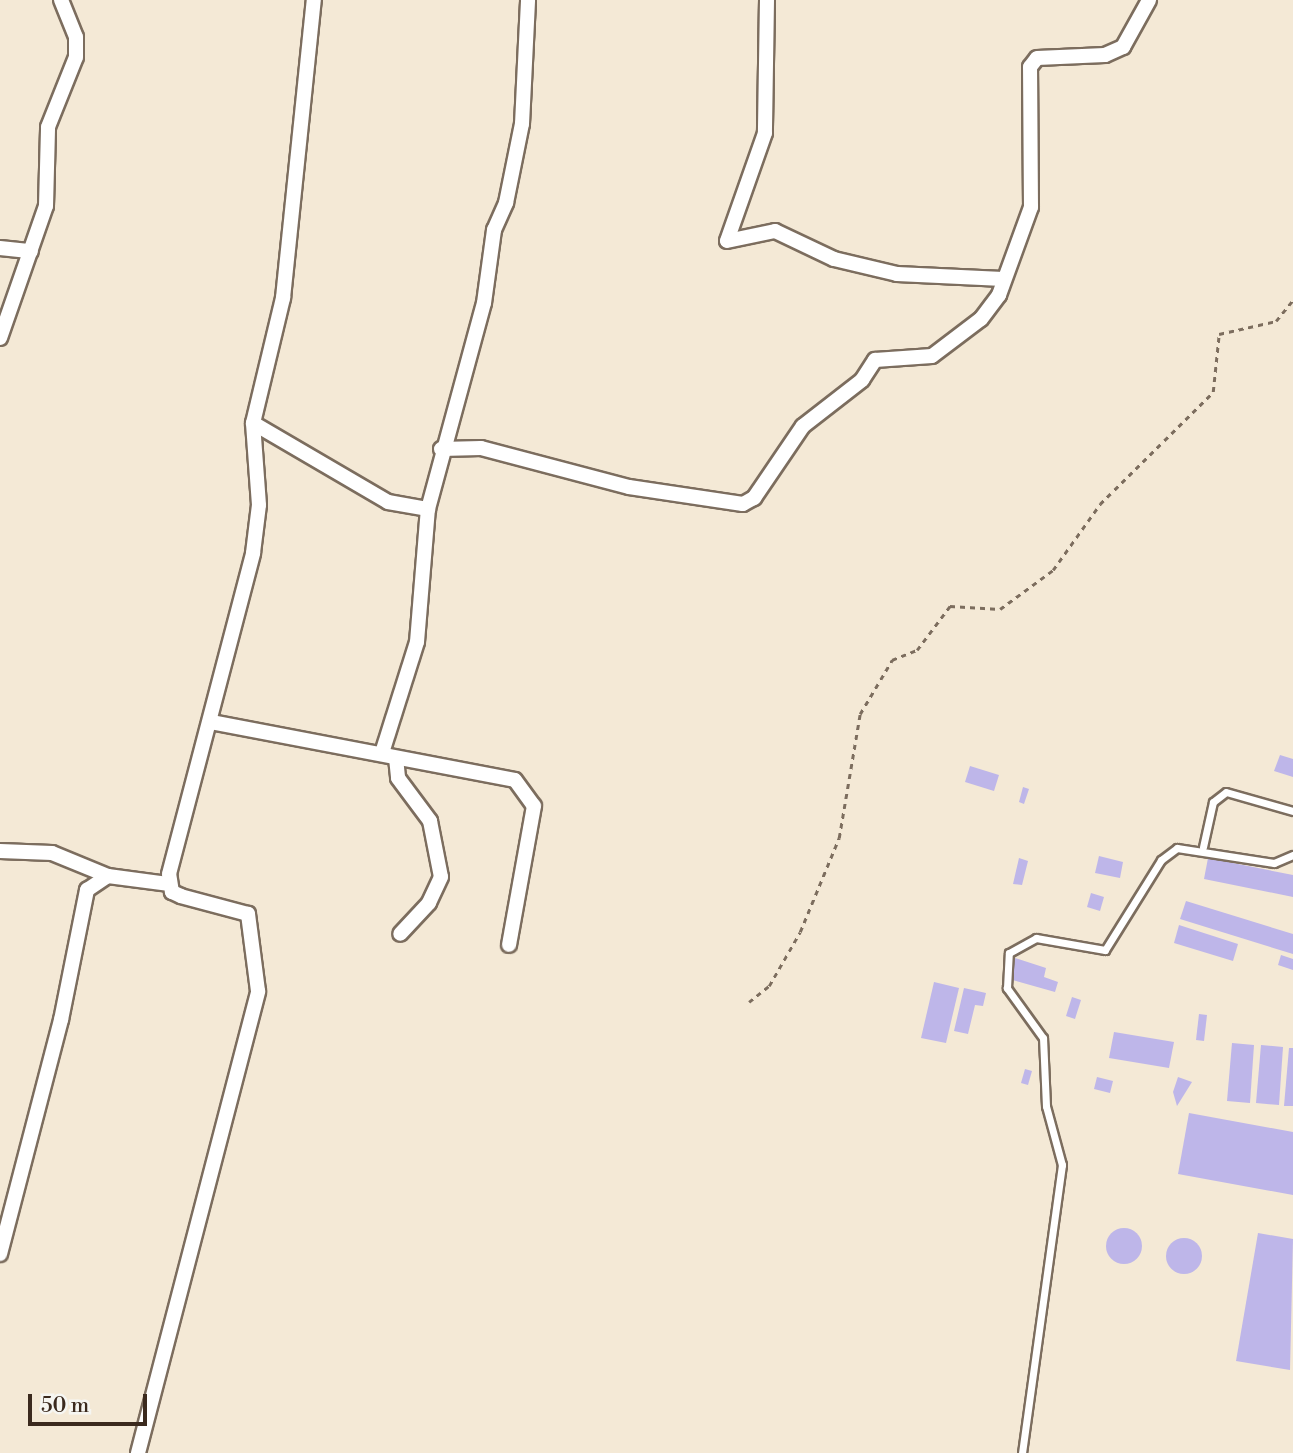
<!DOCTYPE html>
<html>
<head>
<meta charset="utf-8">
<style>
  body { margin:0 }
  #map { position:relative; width:1293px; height:1453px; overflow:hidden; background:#f4e9d6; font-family:"Libre Bodoni",serif }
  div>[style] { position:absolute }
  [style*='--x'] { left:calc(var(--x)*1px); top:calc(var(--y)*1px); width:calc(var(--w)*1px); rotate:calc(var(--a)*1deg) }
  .building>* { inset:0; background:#beb6e9 }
  .round { border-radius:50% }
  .path>* { height:2.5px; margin-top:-1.25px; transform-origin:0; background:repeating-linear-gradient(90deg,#7c6d5e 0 5px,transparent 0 10px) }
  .roads { filter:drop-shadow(2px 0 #7c6d5e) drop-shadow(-2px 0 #7c6d5e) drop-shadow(0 2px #7c6d5e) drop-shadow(0 -2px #7c6d5e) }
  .service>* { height:7px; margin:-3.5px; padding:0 3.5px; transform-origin:3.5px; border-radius:3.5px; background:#fff }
  .minor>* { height:14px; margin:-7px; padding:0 7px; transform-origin:7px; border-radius:7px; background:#fff }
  span { translate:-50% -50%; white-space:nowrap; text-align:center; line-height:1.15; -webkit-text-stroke:7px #f6f6f2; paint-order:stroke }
  .scale { position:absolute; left:28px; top:1394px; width:119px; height:32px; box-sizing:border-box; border:4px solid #3b2a1e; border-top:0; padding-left:9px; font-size:21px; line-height:24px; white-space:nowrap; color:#3b2a1e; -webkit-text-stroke:5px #f6f6f2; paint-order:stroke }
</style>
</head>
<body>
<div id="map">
  <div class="building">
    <i style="clip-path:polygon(1280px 755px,1293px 759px,1293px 777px,1274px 771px)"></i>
    <i style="clip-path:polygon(970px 766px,999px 775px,994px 791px,965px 782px)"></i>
    <i style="clip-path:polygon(1023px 787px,1029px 789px,1024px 804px,1019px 802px)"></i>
    <i style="clip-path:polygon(1099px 856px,1123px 862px,1120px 878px,1095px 873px)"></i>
    <i style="clip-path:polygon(1019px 858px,1028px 861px,1022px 885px,1013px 884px)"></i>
    <i style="clip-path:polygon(1208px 858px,1293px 875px,1293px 897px,1204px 879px)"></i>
    <i style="clip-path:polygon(1091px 893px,1104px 897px,1100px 911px,1087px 907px)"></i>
    <i style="clip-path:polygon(1186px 901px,1293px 934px,1293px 954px,1180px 919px)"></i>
    <i style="clip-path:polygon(1179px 925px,1238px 944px,1233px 961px,1174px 943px)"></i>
    <i style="clip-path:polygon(1281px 955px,1293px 959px,1293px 970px,1278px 965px)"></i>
    <i style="clip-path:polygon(1015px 958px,1046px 968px,1044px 977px,1058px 982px,1055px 992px,1009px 979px)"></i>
    <i style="clip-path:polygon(934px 982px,959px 988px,946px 1043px,921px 1038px)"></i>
    <i style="clip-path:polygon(964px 988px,986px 993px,983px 1006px,975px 1005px,968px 1034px,954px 1031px)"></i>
    <i style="clip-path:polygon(1072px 997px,1081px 1000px,1075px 1019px,1066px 1016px)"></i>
    <i style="clip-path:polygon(1199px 1014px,1207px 1015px,1204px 1041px,1196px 1040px)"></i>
    <i style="clip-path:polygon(1114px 1032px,1174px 1042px,1169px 1068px,1109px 1058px)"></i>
    <i style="clip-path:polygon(1232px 1043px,1254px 1045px,1250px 1103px,1227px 1101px)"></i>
    <i style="clip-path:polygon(1261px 1045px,1283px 1047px,1279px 1105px,1256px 1103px)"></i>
    <i style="clip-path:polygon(1289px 1048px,1293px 1048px,1293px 1106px,1284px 1106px)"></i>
    <i style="clip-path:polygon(1025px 1069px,1032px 1071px,1028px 1085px,1021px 1083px)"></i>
    <i style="clip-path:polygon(1097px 1077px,1113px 1081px,1110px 1093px,1094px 1089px)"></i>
    <i style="clip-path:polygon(1178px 1077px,1192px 1082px,1177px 1106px,1173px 1092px)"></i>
    <i style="clip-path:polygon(1189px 1113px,1293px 1132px,1293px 1195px,1178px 1174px)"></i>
    <i class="round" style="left:1106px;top:1228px;width:36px;height:36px"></i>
    <i style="clip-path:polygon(1258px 1233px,1293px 1239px,1290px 1370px,1236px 1361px)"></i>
    <i class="round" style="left:1166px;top:1238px;width:36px;height:36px"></i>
  </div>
  <div class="path">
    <i style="--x:749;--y:1002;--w:26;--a:-39"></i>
    <i style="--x:769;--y:986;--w:62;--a:-60.1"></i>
    <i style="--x:800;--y:932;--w:102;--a:-67.5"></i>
    <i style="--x:839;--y:838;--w:126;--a:-80.4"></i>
    <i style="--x:860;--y:714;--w:63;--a:-59.3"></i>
    <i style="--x:892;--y:660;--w:27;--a:-22"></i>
    <i style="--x:917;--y:650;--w:55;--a:-53.1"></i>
    <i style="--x:950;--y:606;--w:50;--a:3.4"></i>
    <i style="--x:1000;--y:609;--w:66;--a:-36.3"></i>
    <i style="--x:1053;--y:570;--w:81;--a:-54.5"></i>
    <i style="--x:1100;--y:504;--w:159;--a:-44.7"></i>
    <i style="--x:1213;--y:392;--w:58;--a:-84.1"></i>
    <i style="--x:1219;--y:334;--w:58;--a:-12.8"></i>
    <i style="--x:1276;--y:321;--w:27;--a:-51"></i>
  </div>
  <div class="roads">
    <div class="service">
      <i style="--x:1203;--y:847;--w:46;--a:-77.5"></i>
      <i style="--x:1213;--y:802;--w:16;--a:-38"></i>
      <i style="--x:1226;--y:792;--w:70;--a:15.8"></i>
      <i style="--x:1022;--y:1453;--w:291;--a:-82.1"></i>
      <i style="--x:1062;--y:1165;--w:61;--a:-105.2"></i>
      <i style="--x:1046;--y:1106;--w:68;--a:-92.5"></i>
      <i style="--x:1043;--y:1038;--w:62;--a:-125.8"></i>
      <i style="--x:1007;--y:988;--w:35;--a:-87"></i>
      <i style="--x:1009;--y:953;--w:31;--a:-29"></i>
      <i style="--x:1036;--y:938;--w:70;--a:9.9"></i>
      <i style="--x:1105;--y:950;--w:106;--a:-58.1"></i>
      <i style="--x:1161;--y:860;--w:20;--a:-37"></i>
      <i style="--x:1177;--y:848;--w:98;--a:8.8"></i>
      <i style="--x:1274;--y:863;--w:21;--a:-23"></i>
    </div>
    <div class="minor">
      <i style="--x:767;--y:0;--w:133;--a:90.9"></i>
      <i style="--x:765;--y:133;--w:114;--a:109.4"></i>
      <i style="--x:727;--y:241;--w:49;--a:-11.8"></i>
      <i style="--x:775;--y:231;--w:65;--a:25.4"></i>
      <i style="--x:834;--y:259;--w:65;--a:13.4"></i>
      <i style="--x:897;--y:274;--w:106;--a:2.7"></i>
      <i style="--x:0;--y:248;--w:31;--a:6"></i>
      <i style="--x:0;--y:338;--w:140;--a:-70.8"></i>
      <i style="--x:46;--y:206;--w:79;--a:-88.5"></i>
      <i style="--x:48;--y:127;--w:75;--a:-68.2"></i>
      <i style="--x:76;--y:57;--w:20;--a:-90"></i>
      <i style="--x:76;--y:37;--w:40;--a:-112"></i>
      <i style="--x:253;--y:423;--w:156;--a:30.3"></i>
      <i style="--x:388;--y:502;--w:41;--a:9.9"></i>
      <i style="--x:441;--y:449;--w:40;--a:-1.4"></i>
      <i style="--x:481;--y:448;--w:153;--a:14.8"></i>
      <i style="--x:629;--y:487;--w:115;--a:8.5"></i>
      <i style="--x:743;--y:504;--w:13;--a:-29"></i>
      <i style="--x:754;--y:498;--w:87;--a:-55.8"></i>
      <i style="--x:803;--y:426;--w:75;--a:-37.9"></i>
      <i style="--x:862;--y:380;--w:24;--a:-57"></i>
      <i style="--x:875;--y:360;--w:57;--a:-4"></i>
      <i style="--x:932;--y:356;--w:61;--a:-37.1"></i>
      <i style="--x:981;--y:319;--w:30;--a:-53"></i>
      <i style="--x:999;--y:295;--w:94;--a:-70"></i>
      <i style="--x:1031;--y:207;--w:140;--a:-90.4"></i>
      <i style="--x:1030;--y:67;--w:11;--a:-52"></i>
      <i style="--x:1037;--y:58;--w:68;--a:-2.5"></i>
      <i style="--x:1105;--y:55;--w:20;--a:-24"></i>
      <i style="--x:1123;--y:47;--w:54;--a:-61"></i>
      <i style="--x:211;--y:722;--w:309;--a:10.8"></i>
      <i style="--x:515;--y:780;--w:32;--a:54"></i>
      <i style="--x:534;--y:806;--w:141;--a:100.2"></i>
      <i style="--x:382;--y:753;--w:116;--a:-72.5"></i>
      <i style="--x:417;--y:642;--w:133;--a:-85.3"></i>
      <i style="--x:428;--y:509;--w:213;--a:-74.8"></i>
      <i style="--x:484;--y:303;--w:74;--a:-82.2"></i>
      <i style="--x:494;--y:230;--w:30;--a:-66"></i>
      <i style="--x:506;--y:203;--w:81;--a:-78.6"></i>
      <i style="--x:522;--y:124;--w:124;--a:-87.2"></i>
      <i style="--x:396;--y:758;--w:20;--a:84"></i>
      <i style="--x:398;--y:778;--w:54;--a:53.3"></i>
      <i style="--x:430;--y:821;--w:57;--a:78.9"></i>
      <i style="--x:441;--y:877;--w:29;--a:115"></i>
      <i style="--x:429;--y:903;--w:42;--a:133.1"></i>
      <i style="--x:0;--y:851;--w:52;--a:2.2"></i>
      <i style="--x:52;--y:853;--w:61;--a:22.3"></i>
      <i style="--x:0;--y:1254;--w:242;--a:-75.4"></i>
      <i style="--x:61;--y:1020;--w:133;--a:-78.7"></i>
      <i style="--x:87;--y:890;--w:25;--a:-34"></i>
      <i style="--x:108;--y:876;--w:62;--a:7.5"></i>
      <i style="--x:138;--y:1453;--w:477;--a:-75.4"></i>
      <i style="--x:258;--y:991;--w:78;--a:-97.4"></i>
      <i style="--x:248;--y:914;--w:69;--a:-165"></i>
      <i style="--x:181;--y:896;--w:10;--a:-156"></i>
      <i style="--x:172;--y:892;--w:18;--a:-99"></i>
      <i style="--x:169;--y:874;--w:332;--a:-75.3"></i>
      <i style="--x:253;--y:553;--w:48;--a:-82.9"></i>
      <i style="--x:259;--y:505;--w:82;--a:-94.2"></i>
      <i style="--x:253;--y:423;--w:129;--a:-76.5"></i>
      <i style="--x:283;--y:298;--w:300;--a:-84.1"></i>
    </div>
  </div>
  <div class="scale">50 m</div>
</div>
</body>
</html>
